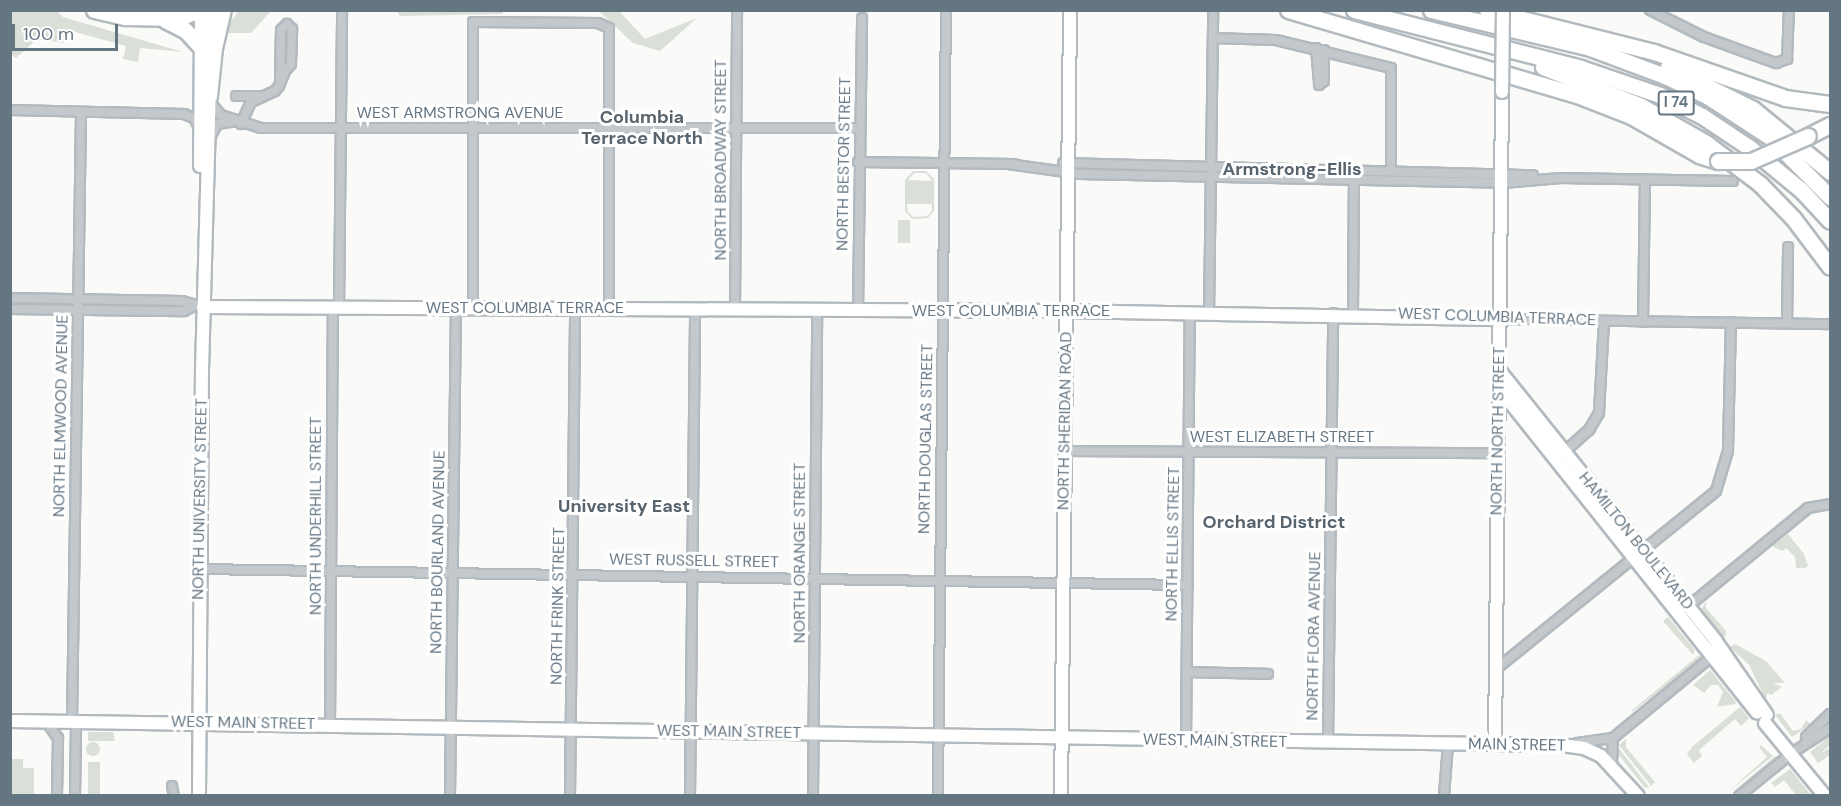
<!DOCTYPE html>
<html>
<head>
<meta charset="utf-8">
<style>
  body { margin:0 }
  #map { position:relative; width:1841px; height:806px; overflow:hidden; background:#fafaf8; font-family:"DM Sans",sans-serif }
  div>[style] { position:absolute }
  [style*='--x'] { left:calc(var(--x)*1px); top:calc(var(--y)*1px); width:calc(var(--w)*1px); rotate:calc(var(--a)*1deg) }
  .green>* { inset:0; background:#dadfd7 }
  .round { border-radius:50% }
  .roads { filter:drop-shadow(2px 0 #b3babf) drop-shadow(-2px 0 #b3babf) drop-shadow(0 2px #b3babf) drop-shadow(0 -2px #b3babf) }
  .street>* { height:8px; margin:-4px; padding:0 4px; transform-origin:4px; border-radius:4px; background:#c3c8cc }
  .secondary>* { height:12px; margin:-6px; padding:0 6px; transform-origin:6px; border-radius:6px; background:#fff }
  .highway>* { height:15px; margin:-7.5px; padding:0 7.5px; transform-origin:7.5px; border-radius:7.5px; background:#fff }
  .bridges { filter:drop-shadow(2px 0 #b3babf) drop-shadow(-2px 0 #b3babf) drop-shadow(0 2px #b3babf) drop-shadow(0 -2px #b3babf) }
  .secondary-bridge>* { height:12px; margin:-6px; padding:0 6px; transform-origin:6px; border-radius:6px; background:#fff }
  .highway-bridge>* { height:15px; margin:-7.5px; padding:0 7.5px; transform-origin:7.5px; border-radius:7.5px; background:#fff }
  span { translate:-50% -50%; white-space:nowrap; text-align:center; line-height:1.15; -webkit-text-stroke:6px #fff; paint-order:stroke }
  .shield-label span { padding:2px 4px; background:#fff; border:2px solid; border-radius:4px; -webkit-text-stroke-width:0 }
  .shield-label { font-size:15px; color:#657683; font-weight:700 }
  .street-label { font-size:16px; color:#657683 }
  .neighbourhood-label { font-size:18px; color:#57646e; font-weight:700 }
  .frame { position:absolute; inset:0; border:12px solid #657683; pointer-events:none }
  .scale { position:absolute; left:12px; top:24px; width:106px; height:27px; box-sizing:border-box; border:3px solid #657683; border-top:0; padding-left:8px; font-size:18px; line-height:21px; white-space:nowrap; color:#657683; -webkit-text-stroke:4px #fff; paint-order:stroke }
</style>
</head>
<body>
<div id="map">
  <div class="green">
    <i style="clip-path:polygon(11px 10px,57px 11px,63px 17px,183px 52px,140px 48px,138px 62px,123px 59px,126px 46px,68px 30px,64px 43px,37px 39px,16px 58px,11px 54px)"></i>
    <i style="clip-path:polygon(503px 10px,503px 14px,400px 16px,397px 11px)"></i>
    <i style="clip-path:polygon(239px 11px,271px 11px,251px 33px,221px 33px)"></i>
    <i style="clip-path:polygon(599px 11px,619px 11px,645px 39px,697px 18px,660px 51px,633px 43px)"></i>
    <i style="clip-path:polygon(evenodd,913px 171px,926px 171px,934px 179px,934px 211px,928px 218px,912px 219px,905px 211px,905px 180px,913px 171px,914px 173px,926px 173px,932px 181px,908px 180px,914px 173px,913px 171px,931px 199px,932px 210px,928px 216px,913px 217px,908px 212px,907px 204px,931px 204px,931px 199px)"></i>
    <i style="clip-path:polygon(898px 220px,910px 220px,910px 243px,898px 243px)"></i>
    <i style="clip-path:polygon(1788px 534px,1804px 554px,1808px 566px,1805px 568px,1796px 568px,1795px 557px,1786px 548px,1782px 551px,1772px 546px)"></i>
    <i style="clip-path:polygon(1706px 602px,1706px 608px,1726px 631px,1725px 638px,1701px 610px)"></i>
    <i style="clip-path:polygon(1668px 617px,1695px 650px,1693px 655px,1663px 621px)"></i>
    <i style="clip-path:polygon(1735px 644px,1766px 661px,1785px 683px,1773px 683px,1782px 687px,1771px 695px,1767px 693px,1766px 700px,1749px 665px,1730px 647px)"></i>
    <i style="clip-path:polygon(1699px 655px,1702px 658px,1632px 712px,1631px 711px)"></i>
    <i style="clip-path:polygon(1710px 670px,1736px 702px,1735px 704px,1717px 707px,1723px 692px,1718px 685px,1711px 685px,1704px 693px,1693px 685px)"></i>
    <i style="clip-path:polygon(1740px 707px,1749px 718px,1741px 726px,1735px 719px,1699px 750px,1702px 756px,1694px 763px,1687px 754px,1692px 747px)"></i>
    <i style="clip-path:polygon(1780px 713px,1793px 731px,1801px 729px,1806px 720px,1811px 724px,1792px 737px,1775px 715px)"></i>
    <i style="clip-path:polygon(88px 732px,113px 732px,115px 741px,88px 741px)"></i>
    <i style="clip-path:polygon(1830px 736px,1830px 745px,1821px 753px,1830px 748px,1830px 755px,1818px 763px,1810px 752px)"></i>
    <i style="clip-path:polygon(1626px 739px,1626px 747px,1655px 782px,1651px 786px,1619px 745px)"></i>
    <i class="round" style="left:86px;top:742px;width:14px;height:14px"></i>
    <i style="clip-path:polygon(1761px 745px,1773px 756px,1729px 791px,1767px 757px,1759px 747px)"></i>
    <i style="clip-path:polygon(1617px 746px,1649px 787px,1645px 788px,1614px 749px)"></i>
    <i style="clip-path:polygon(1775px 756px,1779px 756px,1732px 793px)"></i>
    <i style="clip-path:polygon(11px 759px,23px 759px,23px 768px,34px 768px,34px 795px,11px 795px)"></i>
    <i style="clip-path:polygon(88px 762px,100px 762px,100px 795px,88px 795px)"></i>
    <i style="clip-path:polygon(1790px 769px,1811px 795px,1796px 795px,1784px 780px,1775px 787px,1771px 783px)"></i>
  </div>
  <div class="roads">
    <div class="street">
      <i style="--x:1650;--y:10;--w:60;--a:26.6"></i>
      <i style="--x:1704;--y:37;--w:77;--a:19.9"></i>
      <i style="--x:1776;--y:63;--w:12;--a:-20"></i>
      <i style="--x:1787;--y:59;--w:49;--a:-87.7"></i>
      <i style="--x:1213;--y:38;--w:63;--a:1.8"></i>
      <i style="--x:1276;--y:40;--w:118;--a:13.7"></i>
      <i style="--x:1391;--y:68;--w:102;--a:90"></i>
      <i style="--x:1316;--y:48;--w:37;--a:85"></i>
      <i style="--x:1319;--y:85;--w:6;--a:-39"></i>
      <i style="--x:1324;--y:81;--w:31;--a:-90"></i>
      <i style="--x:236;--y:96;--w:23;--a:0"></i>
      <i style="--x:210;--y:102;--w:17;--a:50"></i>
      <i style="--x:221;--y:115;--w:42;--a:18"></i>
      <i style="--x:261;--y:128;--w:598;--a:0"></i>
      <i style="--x:10;--y:110;--w:174;--a:1.3"></i>
      <i style="--x:184;--y:114;--w:11;--a:22"></i>
      <i style="--x:194;--y:118;--w:10;--a:61"></i>
      <i style="--x:241;--y:124;--w:24;--a:-66"></i>
      <i style="--x:251;--y:102;--w:26;--a:-25"></i>
      <i style="--x:275;--y:91;--w:6;--a:-51"></i>
      <i style="--x:279;--y:86;--w:16;--a:-68"></i>
      <i style="--x:285;--y:71;--w:9;--a:-49"></i>
      <i style="--x:291;--y:64;--w:35;--a:-88"></i>
      <i style="--x:292;--y:29;--w:7;--a:-135"></i>
      <i style="--x:287;--y:24;--w:8;--a:135"></i>
      <i style="--x:281;--y:30;--w:53;--a:91.1"></i>
      <i style="--x:211;--y:136;--w:13;--a:-63"></i>
      <i style="--x:217;--y:124;--w:15;--a:-8"></i>
      <i style="--x:858;--y:162;--w:156;--a:0.7"></i>
      <i style="--x:1063;--y:163;--w:470;--a:1.5"></i>
      <i style="--x:1008;--y:164;--w:73;--a:7.9"></i>
      <i style="--x:1080;--y:174;--w:423;--a:1.2"></i>
      <i style="--x:1503;--y:183;--w:58;--a:-4.9"></i>
      <i style="--x:1561;--y:178;--w:172;--a:1"></i>
      <i style="--x:10;--y:298;--w:172;--a:1"></i>
      <i style="--x:182;--y:301;--w:22;--a:16"></i>
      <i style="--x:339;--y:308;--w:298;--a:-89.4"></i>
      <i style="--x:473;--y:308;--w:286;--a:-90"></i>
      <i style="--x:473;--y:22;--w:125;--a:0.5"></i>
      <i style="--x:598;--y:23;--w:12;--a:24"></i>
      <i style="--x:609;--y:28;--w:281;--a:90"></i>
      <i style="--x:10;--y:309;--w:174;--a:0.7"></i>
      <i style="--x:184;--y:311;--w:9;--a:-27"></i>
      <i style="--x:735;--y:309;--w:299;--a:-89.6"></i>
      <i style="--x:858;--y:310;--w:292;--a:-89.2"></i>
      <i style="--x:1209;--y:313;--w:303;--a:-89.2"></i>
      <i style="--x:1353;--y:313;--w:137;--a:-89.6"></i>
      <i style="--x:1500;--y:319;--w:330;--a:0.9"></i>
      <i style="--x:1643;--y:322;--w:143;--a:-89.2"></i>
      <i style="--x:1787;--y:323;--w:76;--a:-89.2"></i>
      <i style="--x:1065;--y:451;--w:433;--a:0.3"></i>
      <i style="--x:1561;--y:455;--w:38;--a:-42"></i>
      <i style="--x:1589;--y:430;--w:20;--a:-60"></i>
      <i style="--x:1599;--y:413;--w:92;--a:-86.9"></i>
      <i style="--x:199;--y:569;--w:989;--a:0.93"></i>
      <i style="--x:1685;--y:609;--w:159;--a:-39.4"></i>
      <i style="--x:1808;--y:508;--w:22;--a:-10"></i>
      <i style="--x:1495;--y:670;--w:284;--a:-39"></i>
      <i style="--x:1716;--y:491;--w:42;--a:-73.3"></i>
      <i style="--x:1728;--y:451;--w:129;--a:-88.7"></i>
      <i style="--x:1188;--y:672;--w:80;--a:1.4"></i>
      <i style="--x:46;--y:721;--w:21;--a:55"></i>
      <i style="--x:58;--y:738;--w:58;--a:91"></i>
      <i style="--x:72;--y:721;--w:609;--a:-89.15"></i>
      <i style="--x:330;--y:724;--w:416;--a:-89.6"></i>
      <i style="--x:1806;--y:737;--w:33;--a:-44"></i>
      <i style="--x:1186;--y:741;--w:428;--a:-89.5"></i>
      <i style="--x:1328;--y:742;--w:429;--a:-89.3"></i>
      <i style="--x:1577;--y:743;--w:36;--a:-8"></i>
      <i style="--x:1613;--y:738;--w:134;--a:-39.5"></i>
      <i style="--x:1612;--y:765;--w:27;--a:-88"></i>
      <i style="--x:172;--y:786;--w:10;--a:79"></i>
      <i style="--x:75;--y:796;--w:75;--a:-89.2"></i>
      <i style="--x:450;--y:796;--w:488;--a:-89.3"></i>
      <i style="--x:570;--y:796;--w:487;--a:-89.4"></i>
      <i style="--x:690;--y:796;--w:487;--a:-89.4"></i>
      <i style="--x:813;--y:796;--w:486;--a:-89.5"></i>
      <i style="--x:938;--y:796;--w:786;--a:-89.42"></i>
      <i style="--x:1444;--y:796;--w:52;--a:-85.6"></i>
      <i style="--x:1739;--y:796;--w:68;--a:-39.1"></i>
      <i style="--x:1792;--y:753;--w:45;--a:-33.3"></i>
    </div>
    <div class="secondary">
      <i style="--x:210;--y:48;--w:38;--a:-90"></i>
      <i style="--x:200;--y:166;--w:156;--a:-89.6"></i>
      <i style="--x:203;--y:307;--w:863;--a:0.27"></i>
      <i style="--x:1066;--y:311;--w:434;--a:1.1"></i>
      <i style="--x:1499;--y:370;--w:346;--a:51.3"></i>
      <i style="--x:1715;--y:640;--w:91;--a:55.3"></i>
      <i style="--x:1498;--y:387;--w:416;--a:51.5"></i>
      <i style="--x:10;--y:721;--w:1552;--a:0.89"></i>
      <i style="--x:1562;--y:745;--w:22;--a:8"></i>
      <i style="--x:1584;--y:748;--w:19;--a:25"></i>
      <i style="--x:1601;--y:756;--w:54;--a:47.2"></i>
      <i style="--x:1765;--y:723;--w:94;--a:50.6"></i>
      <i style="--x:1495;--y:744;--w:652;--a:-89.38"></i>
      <i style="--x:199;--y:796;--w:426;--a:-89.6"></i>
      <i style="--x:202;--y:370;--w:281;--a:-88.4"></i>
      <i style="--x:1061;--y:796;--w:786;--a:-89.34"></i>
    </div>
    <div class="highway">
      <i style="--x:94;--y:10;--w:32;--a:13"></i>
      <i style="--x:125;--y:17;--w:54;--a:1.1"></i>
      <i style="--x:179;--y:18;--w:22;--a:-22"></i>
      <i style="--x:1288;--y:10;--w:301;--a:16.4"></i>
      <i style="--x:1577;--y:95;--w:58;--a:21.3"></i>
      <i style="--x:1631;--y:116;--w:78;--a:29.8"></i>
      <i style="--x:1699;--y:155;--w:20;--a:18"></i>
      <i style="--x:1354;--y:10;--w:234;--a:14.3"></i>
      <i style="--x:1581;--y:68;--w:83;--a:18.9"></i>
      <i style="--x:1660;--y:95;--w:47;--a:26.6"></i>
      <i style="--x:1702;--y:116;--w:58;--a:33.7"></i>
      <i style="--x:1750;--y:148;--w:66;--a:39.5"></i>
      <i style="--x:1801;--y:190;--w:42;--a:46.9"></i>
      <i style="--x:1431;--y:10;--w:163;--a:13.4"></i>
      <i style="--x:1590;--y:48;--w:80;--a:20.5"></i>
      <i style="--x:1665;--y:76;--w:47;--a:25.5"></i>
      <i style="--x:1707;--y:96;--w:75;--a:33.1"></i>
      <i style="--x:1770;--y:137;--w:85;--a:45"></i>
      <i style="--x:1487;--y:10;--w:172;--a:14.1"></i>
      <i style="--x:1654;--y:52;--w:139;--a:19.3"></i>
      <i style="--x:1785;--y:98;--w:45;--a:7.6"></i>
      <i style="--x:165;--y:20;--w:22;--a:27"></i>
      <i style="--x:185;--y:30;--w:23;--a:47"></i>
      <i style="--x:1543;--y:67;--w:105;--a:21.7"></i>
      <i style="--x:1641;--y:106;--w:75;--a:29.6"></i>
      <i style="--x:1706;--y:143;--w:68;--a:37.2"></i>
      <i style="--x:1760;--y:184;--w:47;--a:45.9"></i>
      <i style="--x:1793;--y:218;--w:61;--a:52.9"></i>
      <i style="--x:1668;--y:67;--w:95;--a:26.3"></i>
      <i style="--x:1753;--y:109;--w:99;--a:39.3"></i>
      <i style="--x:209;--y:96;--w:48;--a:-84.1"></i>
      <i style="--x:214;--y:48;--w:39;--a:-77"></i>
      <i style="--x:1808;--y:136;--w:25;--a:-27"></i>
    </div>
  </div>
  <div class="bridges">
    <div class="secondary-bridge">
      <i style="--x:1502;--y:92;--w:82;--a:-89.3"></i>
    </div>
    <div class="highway-bridge">
      <i style="--x:1718;--y:161;--w:33;--a:0"></i>
      <i style="--x:1751;--y:161;--w:62;--a:-23.7"></i>
    </div>
  </div>
  <div class="shield-label">
    <span style="left:1676px;top:103px">I 74</span>
  </div>
  <div class="street-label">
    <span style="left:460px;top:113px">WEST ARMSTRONG AVENUE</span>
    <span style="left:721px;top:160px;rotate:-90deg">NORTH BROADWAY STREET</span>
    <span style="left:844px;top:164px;rotate:-89deg">NORTH BESTOR STREET</span>
    <span style="left:525px;top:308px">WEST COLUMBIA TERRACE</span>
    <span style="left:1011px;top:311px">WEST COLUMBIA TERRACE</span>
    <span style="left:1497px;top:317px;rotate:2deg">WEST COLUMBIA TERRACE</span>
    <span style="left:61px;top:416px;rotate:-89deg">NORTH ELMWOOD AVENUE</span>
    <span style="left:1065px;top:421px;rotate:-89deg">NORTH SHERIDAN ROAD</span>
    <span style="left:1498px;top:431px;rotate:-89deg">NORTH NORTH STREET</span>
    <span style="left:1282px;top:437px">WEST ELIZABETH STREET</span>
    <span style="left:926px;top:439px;rotate:-89deg">NORTH DOUGLAS STREET</span>
    <span style="left:200px;top:499px;rotate:-89deg">NORTH UNIVERSITY STREET</span>
    <span style="left:316px;top:516px;rotate:-90deg">NORTH UNDERHILL STREET</span>
    <span style="left:1636px;top:541px;rotate:51deg">HAMILTON BOULEVARD</span>
    <span style="left:1173px;top:544px;rotate:-89deg">NORTH ELLIS STREET</span>
    <span style="left:438px;top:552px;rotate:-89deg">NORTH BOURLAND AVENUE</span>
    <span style="left:800px;top:553px;rotate:-90deg">NORTH ORANGE STREET</span>
    <span style="left:694px;top:561px;rotate:1deg">WEST RUSSELL STREET</span>
    <span style="left:558px;top:606px;rotate:-89deg">NORTH FRINK STREET</span>
    <span style="left:1314px;top:636px;rotate:-89deg">NORTH FLORA AVENUE</span>
    <span style="left:243px;top:723px;rotate:1deg">WEST MAIN STREET</span>
    <span style="left:729px;top:732px;rotate:1deg">WEST MAIN STREET</span>
    <span style="left:1215px;top:741px;rotate:1deg">WEST MAIN STREET</span>
    <span style="left:1517px;top:745px;rotate:1deg">MAIN STREET</span>
  </div>
  <div class="neighbourhood-label">
    <span style="left:642px;top:128px">Columbia<br>Terrace North</span>
    <span style="left:1292px;top:169px">Armstrong-Ellis</span>
    <span style="left:624px;top:506px">University East</span>
    <span style="left:1274px;top:522px">Orchard District</span>
  </div>
  <div class="frame"></div>
  <div class="scale">100 m</div>
</div>
</body>
</html>
